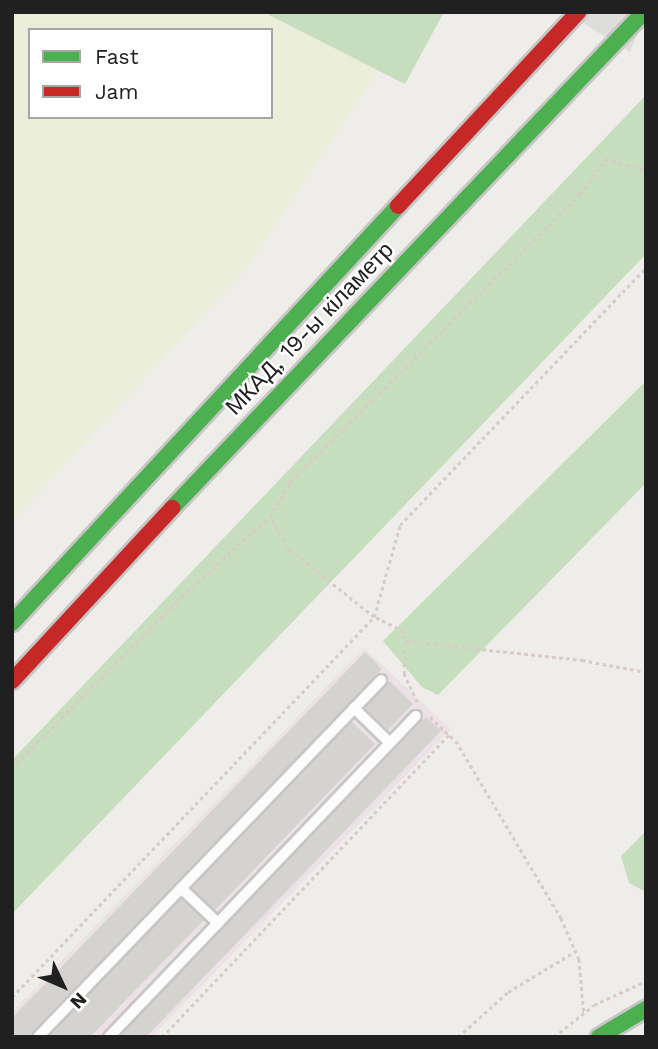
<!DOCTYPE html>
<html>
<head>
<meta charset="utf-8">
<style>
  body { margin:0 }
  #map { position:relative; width:658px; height:1049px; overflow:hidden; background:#eeede9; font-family:"Work Sans",sans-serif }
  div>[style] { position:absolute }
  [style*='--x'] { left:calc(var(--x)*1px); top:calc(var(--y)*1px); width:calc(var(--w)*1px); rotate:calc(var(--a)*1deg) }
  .industrial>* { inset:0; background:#ece1e7 }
  .farmland>* { inset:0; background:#eceedc }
  .forest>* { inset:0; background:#c7debe }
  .pier>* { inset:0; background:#dddddb }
  .building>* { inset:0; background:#d5d3d0 }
  .path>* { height:2.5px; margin-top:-1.25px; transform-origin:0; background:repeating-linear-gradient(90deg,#d7cac7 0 3.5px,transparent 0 7px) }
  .roads { filter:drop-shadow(2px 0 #c7c6c5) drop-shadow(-2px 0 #c7c6c5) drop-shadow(0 2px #c7c6c5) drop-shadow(0 -2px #c7c6c5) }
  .lane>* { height:10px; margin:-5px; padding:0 5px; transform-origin:5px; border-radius:5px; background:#fcfcfc }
  .fast>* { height:16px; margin:-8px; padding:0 8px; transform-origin:8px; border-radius:8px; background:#4caf50 }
  .jam>* { height:16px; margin:-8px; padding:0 8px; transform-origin:8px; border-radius:8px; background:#c62828 }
  span { translate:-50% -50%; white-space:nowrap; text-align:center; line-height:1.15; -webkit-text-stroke:5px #fff; paint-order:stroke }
  .street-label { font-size:23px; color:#202020 }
  .frame { position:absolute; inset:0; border:14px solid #202020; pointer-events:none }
  .legend { position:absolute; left:28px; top:28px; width:245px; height:91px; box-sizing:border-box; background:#fff; border:2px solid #a6a6a6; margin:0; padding:9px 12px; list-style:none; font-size:21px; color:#202020 }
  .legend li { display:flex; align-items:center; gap:14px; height:35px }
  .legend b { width:35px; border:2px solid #a6a6a6 }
  .north { position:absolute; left:28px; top:951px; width:70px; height:70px; -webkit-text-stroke:5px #fff; paint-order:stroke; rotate:134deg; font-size:19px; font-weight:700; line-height:28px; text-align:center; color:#202020 }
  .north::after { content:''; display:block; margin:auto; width:24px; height:32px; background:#202020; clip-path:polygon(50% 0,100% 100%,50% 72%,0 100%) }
</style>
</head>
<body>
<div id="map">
  <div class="industrial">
    <i style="clip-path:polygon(364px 648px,451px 729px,152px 1037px,12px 1037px,12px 1012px)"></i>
  </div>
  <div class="farmland">
    <i style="clip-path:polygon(evenodd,12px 12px,263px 12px,379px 70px,247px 268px,12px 522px,12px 12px,30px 30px,271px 30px,271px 117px,30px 117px,30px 30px)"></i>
  </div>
  <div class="forest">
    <i style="clip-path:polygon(263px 12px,444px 12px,405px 84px)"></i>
    <i style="clip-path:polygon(646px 95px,646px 254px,12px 914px,12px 760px)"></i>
    <i style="clip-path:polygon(646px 381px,646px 483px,438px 695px,422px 687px,383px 641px)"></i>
    <i style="clip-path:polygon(646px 831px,646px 892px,629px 883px,621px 856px)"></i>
  </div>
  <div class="pier">
    <i style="clip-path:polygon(565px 12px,646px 12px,630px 52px)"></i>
  </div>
  <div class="building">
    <i style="clip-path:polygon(365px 652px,382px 669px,27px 1037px,12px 1037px,12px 1018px)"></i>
    <i style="clip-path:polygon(390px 681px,413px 704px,388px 730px,364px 707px)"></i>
    <i style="clip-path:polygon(426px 717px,441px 731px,146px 1037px,118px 1037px)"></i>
    <i style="clip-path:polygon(352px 722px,375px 744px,214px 911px,191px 889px)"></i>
    <i style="clip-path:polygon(183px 897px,205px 919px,90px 1037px,48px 1037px)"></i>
  </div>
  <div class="path">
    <i style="--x:643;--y:431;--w:3;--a:18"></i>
    <i style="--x:406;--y:641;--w:177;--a:6.2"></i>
    <i style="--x:582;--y:660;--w:65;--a:10.6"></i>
    <i style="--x:417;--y:702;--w:31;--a:-115"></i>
    <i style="--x:404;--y:674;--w:42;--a:-90"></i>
    <i style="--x:404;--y:632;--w:34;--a:-153"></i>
    <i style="--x:374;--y:617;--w:111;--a:-141.6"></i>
    <i style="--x:287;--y:548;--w:35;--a:-119"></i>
    <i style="--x:270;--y:517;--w:40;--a:-60.3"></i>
    <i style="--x:290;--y:482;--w:409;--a:-44.8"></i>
    <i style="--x:580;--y:194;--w:44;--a:-53.4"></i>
    <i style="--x:606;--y:159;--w:41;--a:15.4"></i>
    <i style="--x:430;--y:717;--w:35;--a:43"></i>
    <i style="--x:456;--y:741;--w:206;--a:59.3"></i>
    <i style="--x:561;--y:918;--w:45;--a:66.3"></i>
    <i style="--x:579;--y:959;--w:53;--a:84.6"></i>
    <i style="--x:12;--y:768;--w:240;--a:-45.3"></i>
    <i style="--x:181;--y:597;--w:120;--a:-42"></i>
    <i style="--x:12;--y:997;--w:525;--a:-46.39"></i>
    <i style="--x:374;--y:617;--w:96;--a:-74.2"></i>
    <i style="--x:400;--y:525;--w:356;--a:-46.3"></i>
    <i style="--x:162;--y:1037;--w:417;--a:-46.5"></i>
    <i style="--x:458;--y:1037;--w:67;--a:-42"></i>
    <i style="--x:508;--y:992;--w:79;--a:-31.1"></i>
    <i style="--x:554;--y:1037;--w:51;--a:-38.7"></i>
    <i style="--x:594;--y:1005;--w:57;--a:-24.8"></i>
  </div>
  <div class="roads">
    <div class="lane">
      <i style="--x:354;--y:708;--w:50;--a:44.2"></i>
      <i style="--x:181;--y:888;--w:51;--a:43.4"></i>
      <i style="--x:38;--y:1037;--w:495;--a:-46.1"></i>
      <i style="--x:109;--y:1037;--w:444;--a:-46.3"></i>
    </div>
    <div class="fast">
      <i style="--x:172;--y:508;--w:685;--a:-46.42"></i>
      <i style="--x:12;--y:623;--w:568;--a:-47.21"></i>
      <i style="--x:599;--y:1037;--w:55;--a:-30.8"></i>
    </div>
    <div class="jam">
      <i style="--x:398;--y:206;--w:265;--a:-47.1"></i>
      <i style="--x:12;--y:681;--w:236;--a:-47.2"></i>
    </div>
  </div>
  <div class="street-label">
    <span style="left:310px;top:329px;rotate:-46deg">МКАД, 19-ы кіламетр</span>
  </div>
  <div class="frame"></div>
  <ul class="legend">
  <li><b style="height:9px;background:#4caf50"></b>Fast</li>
  <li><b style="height:9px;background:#c62828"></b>Jam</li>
  </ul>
  <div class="north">N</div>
</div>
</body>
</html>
